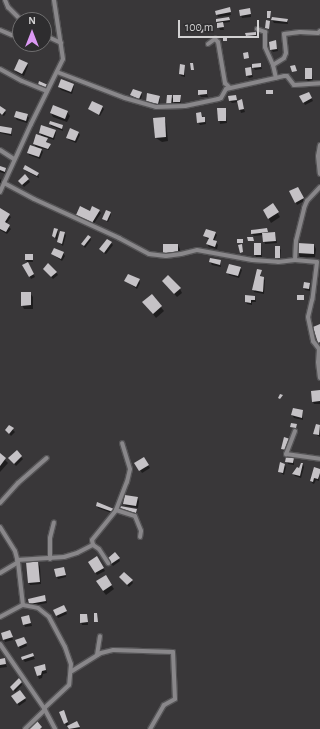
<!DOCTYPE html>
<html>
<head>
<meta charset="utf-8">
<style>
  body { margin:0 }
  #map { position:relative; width:320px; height:729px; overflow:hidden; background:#393739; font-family:"Alegreya Sans",sans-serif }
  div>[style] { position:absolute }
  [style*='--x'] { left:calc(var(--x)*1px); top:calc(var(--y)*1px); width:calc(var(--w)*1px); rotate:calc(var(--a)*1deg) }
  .shadow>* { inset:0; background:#0007 }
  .building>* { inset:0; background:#c5c2c6 }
  .roads { filter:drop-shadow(1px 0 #555456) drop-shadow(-1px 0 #555456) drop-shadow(0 1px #555456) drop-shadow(0 -1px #555456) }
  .minor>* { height:4px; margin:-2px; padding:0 2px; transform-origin:2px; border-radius:2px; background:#89878a }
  span { translate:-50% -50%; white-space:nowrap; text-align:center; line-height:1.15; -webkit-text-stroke:4px #2e2d2f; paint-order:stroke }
  .north { position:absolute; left:12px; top:12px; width:40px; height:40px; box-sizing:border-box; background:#2e2d2f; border:1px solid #706f70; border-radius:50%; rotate:0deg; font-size:11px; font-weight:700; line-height:16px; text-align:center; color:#d2d1d2 }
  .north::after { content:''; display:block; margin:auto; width:14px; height:18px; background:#dc99f4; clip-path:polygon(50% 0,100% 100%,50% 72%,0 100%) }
  .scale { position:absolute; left:178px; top:20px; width:81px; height:18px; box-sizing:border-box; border:2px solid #d2d1d2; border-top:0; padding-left:5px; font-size:12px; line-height:14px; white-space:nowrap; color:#d2d1d2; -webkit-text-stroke:3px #2e2d2f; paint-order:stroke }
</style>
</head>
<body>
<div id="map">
  <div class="shadow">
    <i style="clip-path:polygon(216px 11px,230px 11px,231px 15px,218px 17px)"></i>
    <i style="clip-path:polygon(251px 12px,251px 17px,242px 18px,241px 15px)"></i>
    <i style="clip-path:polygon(229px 18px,230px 22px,222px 23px,224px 30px,220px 30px,217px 21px)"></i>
    <i style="clip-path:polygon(272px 20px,287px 20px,288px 24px,274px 23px)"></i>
    <i style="clip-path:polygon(246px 33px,255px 33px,257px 38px,248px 38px)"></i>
    <i style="clip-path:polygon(276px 44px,278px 51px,273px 52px,271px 49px)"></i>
    <i style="clip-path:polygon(27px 63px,28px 66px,24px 76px,16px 72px,15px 70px)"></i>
    <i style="clip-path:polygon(260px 64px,262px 69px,255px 70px,253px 67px)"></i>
    <i style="clip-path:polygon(185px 66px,185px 77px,181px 76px,180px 74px)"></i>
    <i style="clip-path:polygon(250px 68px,253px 77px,249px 78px,247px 76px)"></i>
    <i style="clip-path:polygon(311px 69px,313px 81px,308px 81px,306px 79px)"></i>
    <i style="clip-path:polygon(73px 85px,74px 87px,72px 94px,61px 90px,59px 87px)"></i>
    <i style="clip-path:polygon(206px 91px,208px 97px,201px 97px,199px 94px)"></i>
    <i style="clip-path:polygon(141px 93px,142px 96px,140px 100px,131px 95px)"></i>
    <i style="clip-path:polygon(309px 93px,313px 101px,305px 105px,301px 97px)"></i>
    <i style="clip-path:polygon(171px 96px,174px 100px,180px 96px,181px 104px,175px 104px,173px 100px,172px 108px,169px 108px)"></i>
    <i style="clip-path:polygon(159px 97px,160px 99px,159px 106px,147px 101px)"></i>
    <i style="clip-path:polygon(236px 98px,237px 102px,241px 101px,245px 112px,241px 113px,238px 102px,232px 103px,230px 101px)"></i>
    <i style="clip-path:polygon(0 107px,6px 113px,4px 116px,0 114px)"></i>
    <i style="clip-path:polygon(102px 107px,104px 109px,100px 116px,89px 109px)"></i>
    <i style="clip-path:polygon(218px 109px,225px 109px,227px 123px,220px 124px)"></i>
    <i style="clip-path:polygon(67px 112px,70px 116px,67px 122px,53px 117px,51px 113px)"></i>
    <i style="clip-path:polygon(201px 114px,205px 120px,206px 124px,200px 125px,198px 122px)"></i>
    <i style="clip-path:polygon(27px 115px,29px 118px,27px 123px,17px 120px,15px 117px)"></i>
    <i style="clip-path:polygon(164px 118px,166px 122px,168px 141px,162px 142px,156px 138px,154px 119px)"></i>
    <i style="clip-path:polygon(50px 124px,62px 126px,63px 131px,51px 126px)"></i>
    <i style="clip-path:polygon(0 127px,11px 129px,12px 136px,0 133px)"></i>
    <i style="clip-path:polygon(55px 131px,56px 133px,54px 140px,46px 137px,48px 144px,50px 145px,49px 150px,40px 148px,43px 152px,40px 159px,29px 155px,28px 153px,37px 148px,34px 144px,42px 137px,40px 133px)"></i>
    <i style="clip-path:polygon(78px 132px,80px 135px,76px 143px,69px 140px,67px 138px)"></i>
    <i style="clip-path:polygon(0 167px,6px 169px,6px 174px,0 172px)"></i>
    <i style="clip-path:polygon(24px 169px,38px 174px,39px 178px,26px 171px)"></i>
    <i style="clip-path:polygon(0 179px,3px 182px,2px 184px,0 183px)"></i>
    <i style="clip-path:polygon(28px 179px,30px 182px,24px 187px,19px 181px)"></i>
    <i style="clip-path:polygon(298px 188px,304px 201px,297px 205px,291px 192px)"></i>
    <i style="clip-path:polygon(273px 205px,280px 217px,271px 223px,264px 210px)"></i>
    <i style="clip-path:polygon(0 209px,11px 217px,6px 224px,11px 229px,7px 234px,0 230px)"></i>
    <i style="clip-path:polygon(99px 211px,101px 213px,93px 225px,79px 218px,77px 215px)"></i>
    <i style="clip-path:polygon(110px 212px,111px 215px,108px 222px,103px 219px)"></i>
    <i style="clip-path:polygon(266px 229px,268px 234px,275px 233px,277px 243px,265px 244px,263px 235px,254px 236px,252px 234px)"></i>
    <i style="clip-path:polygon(57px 230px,58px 233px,57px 240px,53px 236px)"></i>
    <i style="clip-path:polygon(64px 233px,66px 235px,63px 246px,58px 242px)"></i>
    <i style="clip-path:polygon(215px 233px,217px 235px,214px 241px,218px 245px,217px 249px,209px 247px,207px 244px,209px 240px,204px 236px)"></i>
    <i style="clip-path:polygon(90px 237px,91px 240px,85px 248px,82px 244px)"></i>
    <i style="clip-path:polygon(111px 243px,113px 245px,106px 254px,102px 252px,101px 249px)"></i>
    <i style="clip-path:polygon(261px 244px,262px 257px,256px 257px,255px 255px)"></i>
    <i style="clip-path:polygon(164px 245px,178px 245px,180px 249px,180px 257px,166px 257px,164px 253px)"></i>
    <i style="clip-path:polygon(314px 245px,316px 249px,315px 257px,300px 257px,298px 253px)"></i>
    <i style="clip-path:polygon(279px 247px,281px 250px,280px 260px,276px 257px)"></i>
    <i style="clip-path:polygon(63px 253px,65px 256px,62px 261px,52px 254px)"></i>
    <i style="clip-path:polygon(32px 255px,33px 262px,27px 262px,26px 260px)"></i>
    <i style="clip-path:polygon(220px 261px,221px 267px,212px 265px,210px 262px)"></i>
    <i style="clip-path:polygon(27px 263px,35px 277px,31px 279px,24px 265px)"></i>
    <i style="clip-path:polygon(240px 268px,242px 270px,239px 278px,229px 275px,227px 272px)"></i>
    <i style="clip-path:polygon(44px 269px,56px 272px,58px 275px,53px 279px)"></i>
    <i style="clip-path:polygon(261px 271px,261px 277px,265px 280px,264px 294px,254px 292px,253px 289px)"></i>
    <i style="clip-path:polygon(139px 280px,140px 283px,137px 289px,126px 281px)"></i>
    <i style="clip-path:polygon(163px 281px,180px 289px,182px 293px,177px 297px)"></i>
    <i style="clip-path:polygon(310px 284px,310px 291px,305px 290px,304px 287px)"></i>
    <i style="clip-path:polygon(30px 293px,33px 297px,33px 309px,24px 309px,22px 305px)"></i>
    <i style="clip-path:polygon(152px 296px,164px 311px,156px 318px,144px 302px)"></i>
    <i style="clip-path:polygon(255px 297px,256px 302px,252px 302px,252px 305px,247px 304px,246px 302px)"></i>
    <i style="clip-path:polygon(320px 391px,320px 404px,314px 404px,313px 402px)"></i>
    <i style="clip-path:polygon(303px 411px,303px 420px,294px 418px,292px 415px)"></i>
    <i style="clip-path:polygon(317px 425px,320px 426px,320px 437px,315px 434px)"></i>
    <i style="clip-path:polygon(9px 426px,15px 432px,11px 436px,6px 430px)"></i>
    <i style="clip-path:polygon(0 455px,8px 463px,0 472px)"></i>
    <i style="clip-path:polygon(21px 457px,23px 459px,16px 466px,10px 459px)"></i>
    <i style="clip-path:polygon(144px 458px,150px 468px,142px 473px,136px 463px)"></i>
    <i style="clip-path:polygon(294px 459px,294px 465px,288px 464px,287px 461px)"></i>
    <i style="clip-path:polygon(303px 464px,304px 467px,301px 478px,295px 476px,293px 474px)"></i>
    <i style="clip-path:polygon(284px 465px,286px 467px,284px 475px,279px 472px)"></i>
    <i style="clip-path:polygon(320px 470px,319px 481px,316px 480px,314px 484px,312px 483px,311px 481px)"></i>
    <i style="clip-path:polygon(138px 498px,139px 501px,138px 508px,126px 506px,124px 504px)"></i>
    <i style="clip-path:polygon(97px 506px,114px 509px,114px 514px,98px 508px)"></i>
    <i style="clip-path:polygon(121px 510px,136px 510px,137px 515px,122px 512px)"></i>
    <i style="clip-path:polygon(97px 557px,105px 571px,97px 575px,89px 562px)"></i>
    <i style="clip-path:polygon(119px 559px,120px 561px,113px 566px,109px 561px)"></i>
    <i style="clip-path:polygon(38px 562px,40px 567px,41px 584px,30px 585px,29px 583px)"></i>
    <i style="clip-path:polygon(65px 570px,66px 577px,58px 579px,57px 577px)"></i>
    <i style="clip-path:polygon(105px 576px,114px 589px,106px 595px,99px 586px)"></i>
    <i style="clip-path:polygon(122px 580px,132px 581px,133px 583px,129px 587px)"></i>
    <i style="clip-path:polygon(45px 596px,47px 603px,31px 606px,29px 599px)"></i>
    <i style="clip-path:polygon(64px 607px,67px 614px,58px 618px,54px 611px)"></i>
    <i style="clip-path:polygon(87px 615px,88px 625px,82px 625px,81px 622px)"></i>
    <i style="clip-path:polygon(29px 616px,32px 626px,25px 627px,22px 618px)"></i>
    <i style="clip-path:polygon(2px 634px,11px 634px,13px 640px,5px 642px)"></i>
    <i style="clip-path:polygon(25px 640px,27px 646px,20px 649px,19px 646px)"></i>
    <i style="clip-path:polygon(32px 654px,35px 659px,25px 662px,22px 658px)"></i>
    <i style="clip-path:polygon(4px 659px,7px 667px,0 668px,0 660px)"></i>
    <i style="clip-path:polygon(45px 665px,47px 673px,43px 674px,42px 678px,39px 679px,35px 668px)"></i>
    <i style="clip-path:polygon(21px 682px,22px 685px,15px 692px,12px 686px)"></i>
    <i style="clip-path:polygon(14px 698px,25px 698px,26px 701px,19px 706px)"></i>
    <i style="clip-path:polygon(65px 714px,69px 726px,77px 723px,80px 729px,69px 729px,68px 725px,66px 726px)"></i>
  </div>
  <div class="building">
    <i style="clip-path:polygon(230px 7px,231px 12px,216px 15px,215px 11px)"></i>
    <i style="clip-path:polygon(250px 8px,251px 14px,240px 16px,239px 10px)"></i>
    <i style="clip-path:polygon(267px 11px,271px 11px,270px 18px,267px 18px)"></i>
    <i style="clip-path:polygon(229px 17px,230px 20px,216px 22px,216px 19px)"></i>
    <i style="clip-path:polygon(272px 17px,288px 19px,287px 22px,271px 20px)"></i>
    <i style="clip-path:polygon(266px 20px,270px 21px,269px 29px,265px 28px)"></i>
    <i style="clip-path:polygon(223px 22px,224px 27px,217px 28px,217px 23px)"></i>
    <i style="clip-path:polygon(198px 23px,201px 23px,202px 28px,198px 28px)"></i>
    <i style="clip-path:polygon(206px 28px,207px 31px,201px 33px,200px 30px)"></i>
    <i style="clip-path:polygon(256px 32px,256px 35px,246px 36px,245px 33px)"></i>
    <i style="clip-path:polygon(223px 36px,227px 36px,227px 41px,223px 41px)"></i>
    <i style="clip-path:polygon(276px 40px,277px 49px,270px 50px,269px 42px)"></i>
    <i style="clip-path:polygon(248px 52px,249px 58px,244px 59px,243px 53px)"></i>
    <i style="clip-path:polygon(19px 59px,28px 63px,22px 74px,14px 70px)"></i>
    <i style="clip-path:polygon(190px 63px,193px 63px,194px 70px,191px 70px)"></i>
    <i style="clip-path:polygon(261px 63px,261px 67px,252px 68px,252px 64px)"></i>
    <i style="clip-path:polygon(180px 64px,185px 65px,184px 75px,179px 74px)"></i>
    <i style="clip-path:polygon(295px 65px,297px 71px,292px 72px,290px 66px)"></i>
    <i style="clip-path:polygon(251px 67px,252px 75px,246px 76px,245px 68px)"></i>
    <i style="clip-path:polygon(305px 68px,312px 68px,312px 79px,305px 79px)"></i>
    <i style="clip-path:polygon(61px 79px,74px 84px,71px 92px,58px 87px)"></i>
    <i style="clip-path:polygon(39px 81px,48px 85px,46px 88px,38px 85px)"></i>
    <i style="clip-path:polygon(133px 89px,142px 92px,139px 99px,130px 95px)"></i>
    <i style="clip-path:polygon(198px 90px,207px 90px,207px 94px,198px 95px)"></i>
    <i style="clip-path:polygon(266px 90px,273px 90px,273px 94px,266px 94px)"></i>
    <i style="clip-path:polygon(309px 92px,312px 98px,303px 103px,299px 96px)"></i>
    <i style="clip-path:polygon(147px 93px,160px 96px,158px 104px,146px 102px)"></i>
    <i style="clip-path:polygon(167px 95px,172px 95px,171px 106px,166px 106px)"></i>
    <i style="clip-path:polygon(173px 95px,181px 95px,180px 102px,173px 102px)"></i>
    <i style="clip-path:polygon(236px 95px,237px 100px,229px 101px,228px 96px)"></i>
    <i style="clip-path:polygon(242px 99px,244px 109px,239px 110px,237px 101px)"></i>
    <i style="clip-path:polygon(92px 101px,103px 106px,99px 115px,88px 109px)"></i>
    <i style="clip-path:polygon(53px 105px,68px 111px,65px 119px,50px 113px)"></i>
    <i style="clip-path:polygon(0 106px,6px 110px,2px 115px,0 113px)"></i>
    <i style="clip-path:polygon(217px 108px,226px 108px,226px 121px,218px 121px)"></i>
    <i style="clip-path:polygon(16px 111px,28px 114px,26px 121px,14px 117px)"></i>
    <i style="clip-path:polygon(201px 112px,202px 117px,205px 117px,205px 122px,197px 123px,196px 113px)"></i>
    <i style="clip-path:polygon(165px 117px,166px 137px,155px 138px,153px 118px)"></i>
    <i style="clip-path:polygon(50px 121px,63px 125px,62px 129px,49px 124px)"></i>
    <i style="clip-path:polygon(41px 125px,56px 130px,53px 138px,39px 133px)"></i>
    <i style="clip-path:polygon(0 126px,12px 128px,11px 134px,0 132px)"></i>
    <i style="clip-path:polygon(70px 128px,79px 132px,75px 141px,66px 138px)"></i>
    <i style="clip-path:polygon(36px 134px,48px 138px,46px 142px,51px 144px,48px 149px,33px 144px)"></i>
    <i style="clip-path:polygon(30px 145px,42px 149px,39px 157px,27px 153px)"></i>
    <i style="clip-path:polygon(25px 165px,39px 173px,37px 176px,23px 169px)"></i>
    <i style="clip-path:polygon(0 166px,6px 168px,5px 172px,0 170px)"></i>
    <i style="clip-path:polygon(25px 174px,29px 179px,22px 185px,18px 181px)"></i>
    <i style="clip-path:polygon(298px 187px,304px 198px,295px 203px,289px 191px)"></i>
    <i style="clip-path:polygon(273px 203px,279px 212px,268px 219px,263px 210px)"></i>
    <i style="clip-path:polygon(80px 206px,90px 211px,92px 206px,100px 210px,92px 223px,76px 215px)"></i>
    <i style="clip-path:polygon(0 208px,10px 214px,5px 222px,10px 225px,6px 232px,0 229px)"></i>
    <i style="clip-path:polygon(106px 210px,111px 212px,107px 221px,102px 219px)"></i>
    <i style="clip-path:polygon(54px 228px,58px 229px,55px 238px,52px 236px)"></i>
    <i style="clip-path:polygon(267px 228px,268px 232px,251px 234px,251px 230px)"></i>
    <i style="clip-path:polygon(206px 229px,216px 232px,213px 240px,217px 241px,215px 247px,206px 244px,209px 238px,203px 236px)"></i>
    <i style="clip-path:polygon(60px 231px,65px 232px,62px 244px,57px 242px)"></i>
    <i style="clip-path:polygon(275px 232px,276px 241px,263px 242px,262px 233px)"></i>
    <i style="clip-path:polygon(88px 235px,91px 237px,84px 246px,81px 244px)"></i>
    <i style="clip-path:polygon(247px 237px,253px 237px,254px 241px,248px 241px)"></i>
    <i style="clip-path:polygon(107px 239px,112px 242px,104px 253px,99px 249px)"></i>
    <i style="clip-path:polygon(237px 239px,243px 239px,243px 243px,237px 243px)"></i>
    <i style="clip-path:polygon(254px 243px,261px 243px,261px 255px,254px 255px)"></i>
    <i style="clip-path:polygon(298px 243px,314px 244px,314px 254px,297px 253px)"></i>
    <i style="clip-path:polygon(163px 244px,178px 244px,178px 253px,163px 253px)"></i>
    <i style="clip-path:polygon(242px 244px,243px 252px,240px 253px,238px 245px)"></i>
    <i style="clip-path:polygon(275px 246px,280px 246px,280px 258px,275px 258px)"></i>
    <i style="clip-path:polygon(54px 248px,64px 252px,61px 259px,51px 254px)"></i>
    <i style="clip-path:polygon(25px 254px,33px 254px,33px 260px,25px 260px)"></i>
    <i style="clip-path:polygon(210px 258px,221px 260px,220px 265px,209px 262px)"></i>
    <i style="clip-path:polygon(28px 262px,34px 274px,29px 277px,22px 265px)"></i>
    <i style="clip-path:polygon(48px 263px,57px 272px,51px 277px,43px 269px)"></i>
    <i style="clip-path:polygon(229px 264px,241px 267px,238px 276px,226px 273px)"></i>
    <i style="clip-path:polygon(257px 269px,262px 270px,260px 276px,264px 277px,263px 292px,252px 290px)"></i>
    <i style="clip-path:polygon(128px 274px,140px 279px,136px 287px,124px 281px)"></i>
    <i style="clip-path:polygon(168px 275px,181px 288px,174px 294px,162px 281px)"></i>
    <i style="clip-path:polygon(304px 282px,310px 283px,309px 289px,303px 288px)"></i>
    <i style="clip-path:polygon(21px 292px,31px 292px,31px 305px,21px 306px)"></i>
    <i style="clip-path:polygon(152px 294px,162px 306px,153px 314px,142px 302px)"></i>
    <i style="clip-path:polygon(245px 295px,255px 296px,255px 300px,251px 300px,251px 303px,245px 302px)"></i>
    <i style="clip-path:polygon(297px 295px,304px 295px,304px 300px,297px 300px)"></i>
    <i style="clip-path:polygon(320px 324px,320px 342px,318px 343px,313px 327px)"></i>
    <i style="clip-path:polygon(320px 390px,320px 401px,312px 402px,311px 391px)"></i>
    <i style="clip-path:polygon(280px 394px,283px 395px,280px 399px,278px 398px)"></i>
    <i style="clip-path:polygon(293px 408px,303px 410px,302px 418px,291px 415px)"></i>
    <i style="clip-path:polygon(291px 423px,297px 424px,296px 428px,290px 427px)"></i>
    <i style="clip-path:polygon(316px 424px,320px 425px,319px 435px,313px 434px)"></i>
    <i style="clip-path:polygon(9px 425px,14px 428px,9px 434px,5px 430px)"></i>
    <i style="clip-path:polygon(284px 437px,290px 439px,287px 450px,281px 449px)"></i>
    <i style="clip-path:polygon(17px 450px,22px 456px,14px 464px,8px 458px)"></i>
    <i style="clip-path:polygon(0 453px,6px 458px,0 466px)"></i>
    <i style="clip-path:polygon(144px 457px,149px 465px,139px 471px,134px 463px)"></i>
    <i style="clip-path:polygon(286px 457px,294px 458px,293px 463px,285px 462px)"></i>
    <i style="clip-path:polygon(280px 462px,285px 464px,283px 473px,278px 472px)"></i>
    <i style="clip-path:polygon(301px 463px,303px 463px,300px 476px,292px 474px,297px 467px,299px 468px)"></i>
    <i style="clip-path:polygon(314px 467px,320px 469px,320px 473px,318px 479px,314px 478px,313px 482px,310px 481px)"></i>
    <i style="clip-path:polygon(125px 495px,138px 497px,136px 506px,123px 504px)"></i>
    <i style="clip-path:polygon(97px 502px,114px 509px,113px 512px,96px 506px)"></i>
    <i style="clip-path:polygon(120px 506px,137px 509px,136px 513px,120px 510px)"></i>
    <i style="clip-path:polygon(115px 552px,120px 558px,111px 564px,107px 559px)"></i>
    <i style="clip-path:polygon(97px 556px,104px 568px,95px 573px,88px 562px)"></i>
    <i style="clip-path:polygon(38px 561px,40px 582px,28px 583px,26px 562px)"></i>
    <i style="clip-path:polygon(64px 567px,66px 575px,56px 577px,54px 569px)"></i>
    <i style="clip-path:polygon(124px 572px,133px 580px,127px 585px,119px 577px)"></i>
    <i style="clip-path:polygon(106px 575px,112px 585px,103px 591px,96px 581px)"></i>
    <i style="clip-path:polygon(45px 595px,46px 601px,29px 604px,28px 599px)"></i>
    <i style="clip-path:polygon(64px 605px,67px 611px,56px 616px,53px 610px)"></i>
    <i style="clip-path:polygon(94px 613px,97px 613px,98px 622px,94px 622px)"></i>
    <i style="clip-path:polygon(80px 614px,87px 614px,88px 622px,80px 623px)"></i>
    <i style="clip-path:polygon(29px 615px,31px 623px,23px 625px,21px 617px)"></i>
    <i style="clip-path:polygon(10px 630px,13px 637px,3px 640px,1px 633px)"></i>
    <i style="clip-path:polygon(24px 637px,27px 643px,18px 647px,15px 640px)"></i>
    <i style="clip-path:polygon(33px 653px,34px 656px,22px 660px,21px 657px)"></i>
    <i style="clip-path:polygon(5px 658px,6px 664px,0 665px,0 659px)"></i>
    <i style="clip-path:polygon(45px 664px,46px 670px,42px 671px,41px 675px,37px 676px,34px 667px)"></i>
    <i style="clip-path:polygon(19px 678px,22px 682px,13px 691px,10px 687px)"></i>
    <i style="clip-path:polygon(20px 690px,26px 698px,17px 704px,11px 696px)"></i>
    <i style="clip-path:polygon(64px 710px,68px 722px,64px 724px,59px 712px)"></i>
    <i style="clip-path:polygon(37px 721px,42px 727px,40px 729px,27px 729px)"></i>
    <i style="clip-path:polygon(77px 721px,80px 727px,69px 729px,67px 726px)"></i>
  </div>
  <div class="roads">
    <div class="minor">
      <i style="--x:5;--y:0;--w:8;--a:67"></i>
      <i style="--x:8;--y:7;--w:18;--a:45"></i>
      <i style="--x:257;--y:29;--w:9;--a:21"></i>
      <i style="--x:265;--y:32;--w:15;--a:90"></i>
      <i style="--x:265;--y:47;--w:20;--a:66"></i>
      <i style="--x:0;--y:30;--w:13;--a:23"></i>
      <i style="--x:44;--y:35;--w:19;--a:25"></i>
      <i style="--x:208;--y:44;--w:9;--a:-36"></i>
      <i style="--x:215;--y:39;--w:4;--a:45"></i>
      <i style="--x:218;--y:42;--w:42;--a:80.3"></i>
      <i style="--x:225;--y:83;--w:7;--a:45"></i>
      <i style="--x:0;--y:69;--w:25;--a:29"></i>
      <i style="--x:22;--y:81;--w:27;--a:22"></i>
      <i style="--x:57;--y:72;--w:73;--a:20.9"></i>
      <i style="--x:125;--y:98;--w:32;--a:16"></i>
      <i style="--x:156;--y:107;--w:29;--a:-2"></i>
      <i style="--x:185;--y:106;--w:34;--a:-12"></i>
      <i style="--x:218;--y:99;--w:3;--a:-18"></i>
      <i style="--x:221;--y:98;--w:10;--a:-61"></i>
      <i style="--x:226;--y:89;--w:59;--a:-12.6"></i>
      <i style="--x:284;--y:76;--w:3;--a:0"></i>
      <i style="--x:287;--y:76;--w:11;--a:52"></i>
      <i style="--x:294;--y:85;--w:26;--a:-4"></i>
      <i style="--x:276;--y:78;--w:13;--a:-103"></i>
      <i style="--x:273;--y:65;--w:13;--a:-32"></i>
      <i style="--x:284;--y:58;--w:5;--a:-68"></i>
      <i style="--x:286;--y:53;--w:19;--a:-96"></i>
      <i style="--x:284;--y:34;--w:16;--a:-7"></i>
      <i style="--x:300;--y:32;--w:18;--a:3"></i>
      <i style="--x:318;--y:33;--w:3;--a:-45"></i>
      <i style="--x:320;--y:145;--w:11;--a:100"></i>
      <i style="--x:318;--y:156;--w:18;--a:84"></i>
      <i style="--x:0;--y:150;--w:17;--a:33"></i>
      <i style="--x:4;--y:183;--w:34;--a:28"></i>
      <i style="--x:34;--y:199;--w:94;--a:24.6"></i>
      <i style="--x:119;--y:238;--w:34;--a:28"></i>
      <i style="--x:149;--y:254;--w:17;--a:7"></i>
      <i style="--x:166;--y:256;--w:15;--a:-8"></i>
      <i style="--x:181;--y:254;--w:16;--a:-14"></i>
      <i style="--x:197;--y:250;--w:56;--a:10.3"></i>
      <i style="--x:252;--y:260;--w:26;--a:4"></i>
      <i style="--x:278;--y:262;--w:17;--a:-7"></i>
      <i style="--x:295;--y:260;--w:22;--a:5"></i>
      <i style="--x:317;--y:262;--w:38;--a:97"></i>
      <i style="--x:312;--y:300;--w:17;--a:103"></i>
      <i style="--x:308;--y:317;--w:25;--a:78"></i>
      <i style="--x:313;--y:341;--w:10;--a:53"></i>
      <i style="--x:319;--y:349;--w:13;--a:94"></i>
      <i style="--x:318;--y:362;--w:16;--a:83"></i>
      <i style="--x:0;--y:192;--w:75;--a:-65.5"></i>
      <i style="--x:31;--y:124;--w:72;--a:-63.8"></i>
      <i style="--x:63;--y:59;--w:60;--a:-98.7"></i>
      <i style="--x:295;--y:260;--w:19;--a:-87"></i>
      <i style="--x:296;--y:241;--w:34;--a:-76"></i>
      <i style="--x:304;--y:208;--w:8;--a:-67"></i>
      <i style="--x:307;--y:201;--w:19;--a:-47"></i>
      <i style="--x:295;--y:431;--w:25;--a:111"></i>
      <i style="--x:286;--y:454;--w:34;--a:8"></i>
      <i style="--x:0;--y:503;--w:27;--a:-48"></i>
      <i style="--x:18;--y:483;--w:38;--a:-41"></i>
      <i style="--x:116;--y:510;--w:20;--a:18"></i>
      <i style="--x:135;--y:516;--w:16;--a:68"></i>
      <i style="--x:141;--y:531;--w:6;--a:99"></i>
      <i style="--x:0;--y:527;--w:28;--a:58"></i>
      <i style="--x:15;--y:551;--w:11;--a:75"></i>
      <i style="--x:18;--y:562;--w:43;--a:83.4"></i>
      <i style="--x:93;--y:545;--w:7;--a:34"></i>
      <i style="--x:99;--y:549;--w:17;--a:57"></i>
      <i style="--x:50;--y:559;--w:21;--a:-90"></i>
      <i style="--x:50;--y:538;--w:16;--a:-76"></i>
      <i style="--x:17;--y:560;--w:47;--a:-3.7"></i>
      <i style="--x:64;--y:557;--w:14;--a:-17"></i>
      <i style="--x:77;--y:553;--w:18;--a:-27"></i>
      <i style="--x:93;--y:545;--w:5;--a:-101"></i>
      <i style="--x:92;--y:540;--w:38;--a:-51"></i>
      <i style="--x:116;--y:510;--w:30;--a:-69"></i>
      <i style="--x:127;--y:482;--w:13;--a:-77"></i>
      <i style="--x:130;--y:469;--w:27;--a:-107"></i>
      <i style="--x:0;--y:573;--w:21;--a:-31"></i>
      <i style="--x:0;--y:617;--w:26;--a:-28"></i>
      <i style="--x:23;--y:605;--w:15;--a:11"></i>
      <i style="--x:38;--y:608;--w:14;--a:39"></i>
      <i style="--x:49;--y:617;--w:34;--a:62"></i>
      <i style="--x:65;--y:647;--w:18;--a:71"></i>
      <i style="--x:71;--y:664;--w:21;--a:95"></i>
      <i style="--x:69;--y:685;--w:34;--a:137"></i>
      <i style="--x:0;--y:644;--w:78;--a:55.5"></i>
      <i style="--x:44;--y:708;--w:24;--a:62"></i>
      <i style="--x:97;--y:655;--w:19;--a:-81"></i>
      <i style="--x:72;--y:671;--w:34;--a:-32"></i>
      <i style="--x:101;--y:653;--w:12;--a:-14"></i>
      <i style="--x:113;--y:650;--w:60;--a:1.9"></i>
      <i style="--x:173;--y:652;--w:47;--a:87.6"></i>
      <i style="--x:175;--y:699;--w:13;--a:151"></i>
      <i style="--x:164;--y:705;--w:28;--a:120"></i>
      <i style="--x:25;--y:729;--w:28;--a:-44"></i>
    </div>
  </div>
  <div class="north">N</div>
  <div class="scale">100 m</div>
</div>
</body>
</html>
